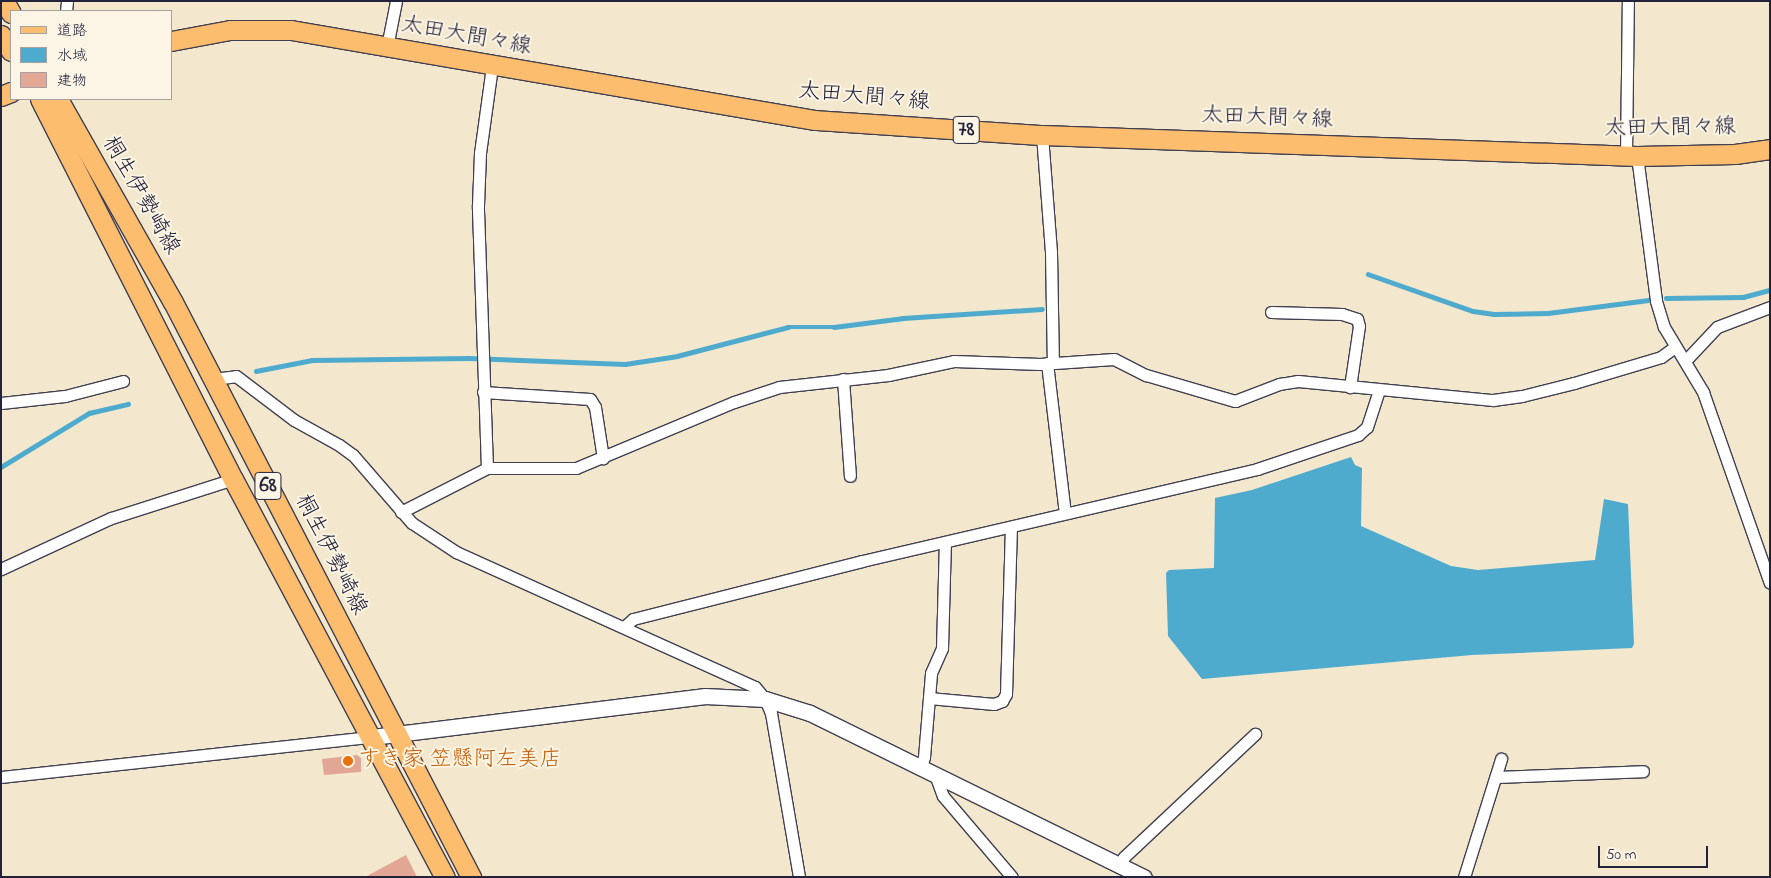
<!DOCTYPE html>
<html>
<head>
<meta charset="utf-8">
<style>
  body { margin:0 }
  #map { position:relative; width:1771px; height:878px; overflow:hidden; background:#f3e8cd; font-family:"Indie Flower","Klee One",sans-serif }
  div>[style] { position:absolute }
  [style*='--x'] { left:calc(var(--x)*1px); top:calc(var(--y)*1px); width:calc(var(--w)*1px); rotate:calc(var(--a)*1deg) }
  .water>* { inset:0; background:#4fabcd }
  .stream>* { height:4.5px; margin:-2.25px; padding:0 2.25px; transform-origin:2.25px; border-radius:2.25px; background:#4fabcd }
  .building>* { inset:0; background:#e2a695 }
  .roads { filter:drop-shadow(1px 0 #414051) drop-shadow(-1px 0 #414051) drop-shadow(0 1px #414051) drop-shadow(0 -1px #414051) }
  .minor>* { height:11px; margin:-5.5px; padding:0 5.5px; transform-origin:5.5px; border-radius:5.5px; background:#fff }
  .tertiary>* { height:15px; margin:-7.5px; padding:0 7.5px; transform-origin:7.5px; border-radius:7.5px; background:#fff }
  .primary>* { height:19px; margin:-9.5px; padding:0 9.5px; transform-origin:9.5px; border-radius:9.5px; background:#fcbd6f }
  .dots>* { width:14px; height:14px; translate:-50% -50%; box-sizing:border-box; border:2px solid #fcf5e5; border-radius:50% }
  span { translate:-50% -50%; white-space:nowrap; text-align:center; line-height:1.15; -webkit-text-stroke:4px #fcf5e5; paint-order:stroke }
  .shield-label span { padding:1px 4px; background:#fcf5e5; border:1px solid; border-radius:4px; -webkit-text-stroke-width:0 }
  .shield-label { font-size:21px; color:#22223b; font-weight:700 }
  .street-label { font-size:22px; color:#22223b }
  .food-label { font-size:22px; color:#c56008 }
  .left { translate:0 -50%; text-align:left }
  .frame { position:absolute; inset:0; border:2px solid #22223b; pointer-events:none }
  .legend { position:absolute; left:10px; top:10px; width:162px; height:90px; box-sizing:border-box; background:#fcf5e5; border:1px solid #a5a1a1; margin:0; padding:6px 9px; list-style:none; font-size:15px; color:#22223b }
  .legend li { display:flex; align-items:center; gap:10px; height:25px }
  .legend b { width:25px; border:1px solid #a5a1a1 }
  .scale { position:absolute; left:1598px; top:846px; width:110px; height:22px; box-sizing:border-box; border:2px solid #22223b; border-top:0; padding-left:6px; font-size:15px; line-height:18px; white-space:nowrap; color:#22223b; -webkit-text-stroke:4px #fcf5e5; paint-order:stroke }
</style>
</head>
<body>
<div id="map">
  <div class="water">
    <i style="clip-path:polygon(1351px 457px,1355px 465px,1362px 468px,1361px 526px,1451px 566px,1478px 570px,1595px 560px,1604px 499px,1628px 504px,1634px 644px,1632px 648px,1472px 655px,1202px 679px,1168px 636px,1166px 573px,1169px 570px,1214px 568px,1215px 498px,1252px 490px)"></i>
  </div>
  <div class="stream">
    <i style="--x:1368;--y:274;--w:111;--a:19.4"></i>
    <i style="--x:1473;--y:311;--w:21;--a:8"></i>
    <i style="--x:1494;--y:314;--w:54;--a:-1.1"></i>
    <i style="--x:1548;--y:313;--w:101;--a:-7.4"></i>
    <i style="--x:1666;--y:298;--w:77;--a:-0.7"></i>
    <i style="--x:1743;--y:297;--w:28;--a:-15"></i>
    <i style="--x:256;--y:371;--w:57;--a:-11.1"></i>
    <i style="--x:312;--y:360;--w:157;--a:-0.7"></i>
    <i style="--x:469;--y:358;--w:156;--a:2.2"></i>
    <i style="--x:625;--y:364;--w:53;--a:-8.7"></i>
    <i style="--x:677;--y:356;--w:115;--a:-14.6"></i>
    <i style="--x:788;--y:327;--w:46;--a:0"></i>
    <i style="--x:834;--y:327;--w:70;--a:-7.4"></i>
    <i style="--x:903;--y:318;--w:139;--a:-3.7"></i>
    <i style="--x:1;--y:467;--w:103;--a:-31.5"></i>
    <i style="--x:89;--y:413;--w:40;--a:-13"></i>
  </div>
  <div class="building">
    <i style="clip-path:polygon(357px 755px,361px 758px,361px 772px,324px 775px,322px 759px)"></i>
    <i style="clip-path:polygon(406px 855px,417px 877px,365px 877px)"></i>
  </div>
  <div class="roads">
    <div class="minor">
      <i style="--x:66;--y:11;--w:10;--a:-84"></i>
      <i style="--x:387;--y:47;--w:47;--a:-78.9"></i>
      <i style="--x:1042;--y:135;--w:117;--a:85.6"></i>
      <i style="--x:1051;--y:252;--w:110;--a:89"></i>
      <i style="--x:1626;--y:155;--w:154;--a:-89.3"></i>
      <i style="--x:1637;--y:156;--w:146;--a:82.5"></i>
      <i style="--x:1656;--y:301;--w:27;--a:73"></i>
      <i style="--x:1664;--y:327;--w:76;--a:59"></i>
      <i style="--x:1703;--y:392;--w:202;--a:70.7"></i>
      <i style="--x:1271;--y:312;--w:71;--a:1.6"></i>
      <i style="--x:1342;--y:314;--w:16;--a:18"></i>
      <i style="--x:1357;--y:319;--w:7;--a:74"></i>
      <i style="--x:1359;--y:326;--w:62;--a:98.4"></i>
      <i style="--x:1686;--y:360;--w:45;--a:-46.8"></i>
      <i style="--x:1717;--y:327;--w:57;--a:-20.7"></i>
      <i style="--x:1047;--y:363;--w:151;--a:83.2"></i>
      <i style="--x:213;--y:379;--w:23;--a:-7"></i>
      <i style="--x:236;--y:376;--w:73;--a:37.2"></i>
      <i style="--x:294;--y:420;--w:51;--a:29.1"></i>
      <i style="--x:339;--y:445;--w:17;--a:36"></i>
      <i style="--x:353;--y:455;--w:90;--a:49.1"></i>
      <i style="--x:412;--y:523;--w:53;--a:33.4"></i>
      <i style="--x:456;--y:552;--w:328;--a:24.3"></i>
      <i style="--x:755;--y:687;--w:16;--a:50"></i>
      <i style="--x:765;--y:699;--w:15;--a:67"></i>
      <i style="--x:771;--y:713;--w:166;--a:80.3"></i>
      <i style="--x:843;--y:379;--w:97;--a:85.9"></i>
      <i style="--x:483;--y:392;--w:107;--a:3.7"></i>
      <i style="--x:590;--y:399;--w:9;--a:58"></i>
      <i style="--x:595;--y:407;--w:52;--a:81.1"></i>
      <i style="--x:1;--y:403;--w:64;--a:-6.2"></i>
      <i style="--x:65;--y:396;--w:60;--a:-14.5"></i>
      <i style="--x:487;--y:468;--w:263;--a:-92"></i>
      <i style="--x:478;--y:205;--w:52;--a:-87.8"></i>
      <i style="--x:480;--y:153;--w:88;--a:-82.1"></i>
      <i style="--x:401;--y:512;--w:97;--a:-27.1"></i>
      <i style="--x:487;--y:468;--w:89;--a:0"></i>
      <i style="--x:576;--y:468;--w:171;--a:-22.7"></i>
      <i style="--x:734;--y:402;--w:47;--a:-18.4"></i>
      <i style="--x:779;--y:387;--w:110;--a:-6.3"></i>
      <i style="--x:888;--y:375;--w:67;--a:-12"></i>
      <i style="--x:954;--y:361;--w:86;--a:2"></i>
      <i style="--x:1040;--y:364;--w:74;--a:-3.9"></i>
      <i style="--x:1114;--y:359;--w:36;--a:27"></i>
      <i style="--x:1146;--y:375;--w:93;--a:16.3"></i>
      <i style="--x:1235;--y:401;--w:47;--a:-21.1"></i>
      <i style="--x:1279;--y:384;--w:19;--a:-9"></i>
      <i style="--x:1298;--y:381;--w:196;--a:5.6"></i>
      <i style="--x:1493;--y:400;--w:29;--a:-8"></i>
      <i style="--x:1522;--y:396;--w:54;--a:-14"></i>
      <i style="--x:1574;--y:383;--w:91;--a:-16.6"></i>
      <i style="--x:1661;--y:357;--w:17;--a:-36"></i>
      <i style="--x:1;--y:569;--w:121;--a:-24.9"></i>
      <i style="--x:111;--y:518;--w:128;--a:-17.7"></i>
      <i style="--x:624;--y:627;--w:12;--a:-42"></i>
      <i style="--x:633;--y:619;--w:236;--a:-14.2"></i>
      <i style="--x:862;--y:561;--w:406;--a:-13.1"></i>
      <i style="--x:1257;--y:469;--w:107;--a:-18.6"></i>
      <i style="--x:1358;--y:435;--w:12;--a:-42"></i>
      <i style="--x:1367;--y:427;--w:38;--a:-72"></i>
      <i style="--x:929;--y:698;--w:65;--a:5.3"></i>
      <i style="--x:994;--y:704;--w:9;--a:-21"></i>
      <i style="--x:1002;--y:701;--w:8;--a:-60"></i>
      <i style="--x:1006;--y:694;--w:167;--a:-88.3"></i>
      <i style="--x:921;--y:768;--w:11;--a:-75"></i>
      <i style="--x:924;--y:757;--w:84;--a:-85.2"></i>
      <i style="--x:931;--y:673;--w:27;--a:-66"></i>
      <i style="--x:942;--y:648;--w:106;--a:-88.4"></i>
      <i style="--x:1;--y:777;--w:373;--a:-6.2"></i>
      <i style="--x:936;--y:777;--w:20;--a:70"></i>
      <i style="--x:943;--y:796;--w:106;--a:49.6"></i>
      <i style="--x:1496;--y:777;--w:147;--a:-2.3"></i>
      <i style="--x:1118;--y:866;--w:11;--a:-56"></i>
      <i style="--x:1124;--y:857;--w:180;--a:-43.2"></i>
      <i style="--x:1464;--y:877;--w:124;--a:-72.6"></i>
    </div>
    <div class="tertiary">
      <i style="--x:372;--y:737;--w:336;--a:-7"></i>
      <i style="--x:705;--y:696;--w:60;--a:2.9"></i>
      <i style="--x:765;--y:699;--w:47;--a:17.3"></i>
      <i style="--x:810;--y:713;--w:372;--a:26.2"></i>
    </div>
    <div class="primary">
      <i style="--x:4;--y:1;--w:14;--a:60"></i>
      <i style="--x:1;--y:35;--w:19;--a:58"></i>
      <i style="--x:171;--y:41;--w:60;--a:-10.6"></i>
      <i style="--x:230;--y:30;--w:61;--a:0"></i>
      <i style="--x:291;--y:30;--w:532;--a:9.75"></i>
      <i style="--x:815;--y:120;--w:227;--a:3.8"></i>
      <i style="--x:1042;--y:135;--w:595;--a:2.02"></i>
      <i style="--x:1637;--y:156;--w:98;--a:-1.2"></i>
      <i style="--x:1735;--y:154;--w:35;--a:-8"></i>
      <i style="--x:1;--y:96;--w:11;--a:-22"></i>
      <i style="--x:40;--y:99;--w:426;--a:63.1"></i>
      <i style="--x:233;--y:479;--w:451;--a:62"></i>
      <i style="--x:58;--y:99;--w:233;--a:60.5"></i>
      <i style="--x:173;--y:302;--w:648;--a:62.6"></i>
    </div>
  </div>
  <div class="dots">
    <i style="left:348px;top:761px;background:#e8710a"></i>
  </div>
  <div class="shield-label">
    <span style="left:966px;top:130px">78</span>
    <span style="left:268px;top:486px">68</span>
  </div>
  <div class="street-label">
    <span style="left:466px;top:37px;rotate:10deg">太田大間々線</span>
    <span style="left:864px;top:98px;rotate:5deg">太田大間々線</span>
    <span style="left:1267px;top:119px;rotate:2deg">太田大間々線</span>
    <span style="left:1670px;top:129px;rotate:-1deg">太田大間々線</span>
    <span style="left:140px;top:196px;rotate:60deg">桐生伊勢崎線</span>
    <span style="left:330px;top:555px;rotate:63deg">桐生伊勢崎線</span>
  </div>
  <div class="food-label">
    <span class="left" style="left:358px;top:761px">すき家 笠懸阿左美店</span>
  </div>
  <div class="frame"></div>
  <ul class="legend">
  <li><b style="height:6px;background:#fcbd6f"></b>道路</li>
  <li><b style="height:14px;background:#4fabcd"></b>水域</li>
  <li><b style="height:14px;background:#e2a695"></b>建物</li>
  </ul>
  <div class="scale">50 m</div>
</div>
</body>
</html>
